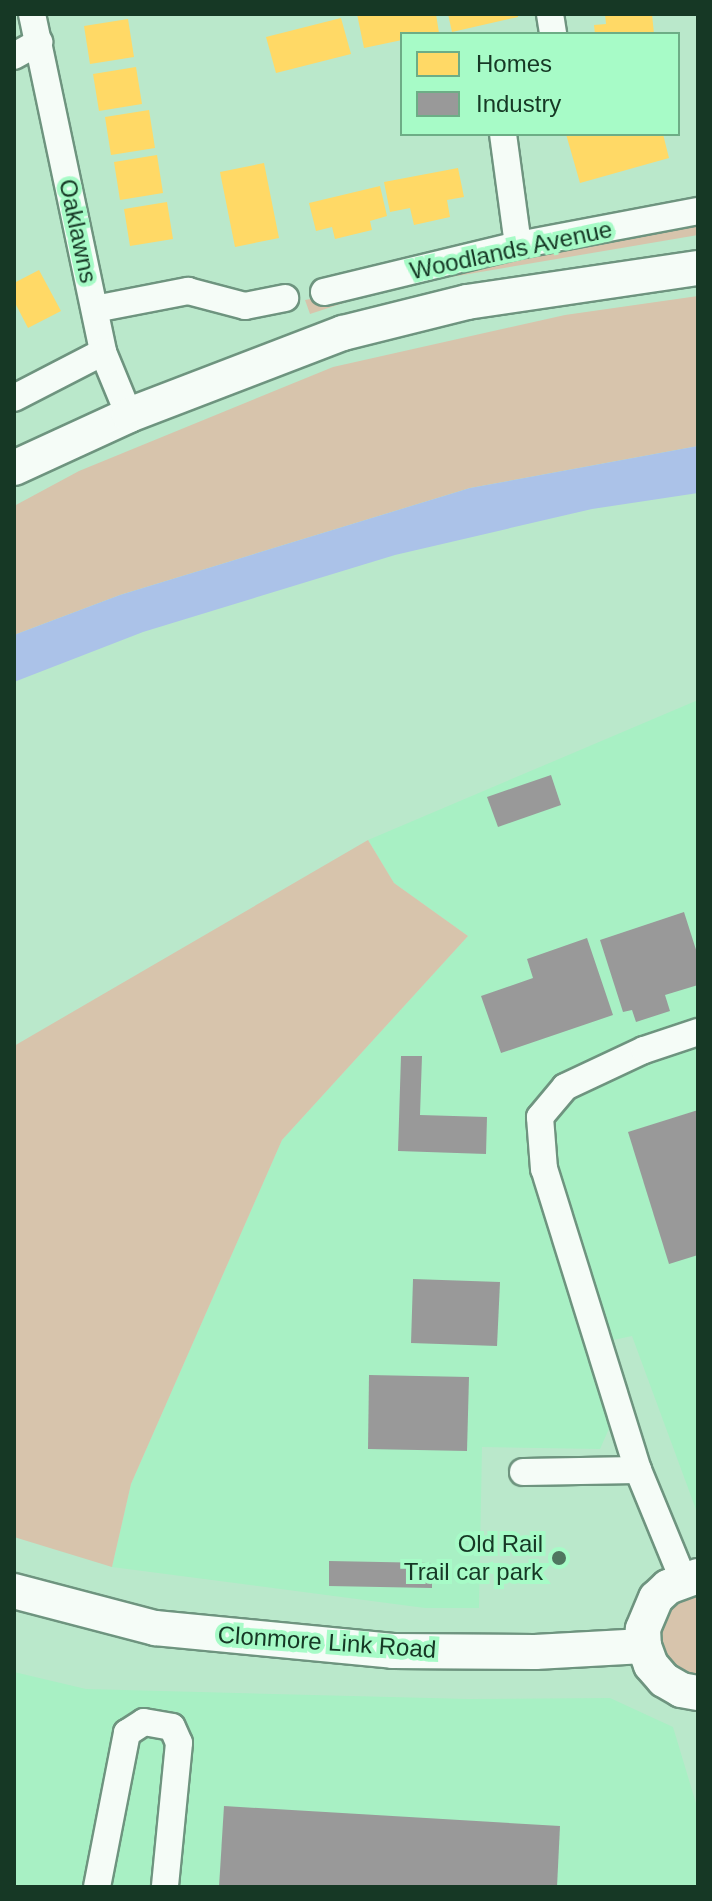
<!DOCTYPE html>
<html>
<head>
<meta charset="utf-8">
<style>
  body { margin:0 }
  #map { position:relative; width:712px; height:1901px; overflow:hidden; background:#bae8cb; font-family:Arial,sans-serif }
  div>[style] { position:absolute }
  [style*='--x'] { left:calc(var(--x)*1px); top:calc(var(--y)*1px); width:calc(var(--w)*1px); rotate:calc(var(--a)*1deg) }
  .built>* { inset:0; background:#a8f0c4 }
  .green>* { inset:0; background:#d7c4ac }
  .water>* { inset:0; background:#abc2e8 }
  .homes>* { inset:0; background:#ffd966 }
  .industry>* { inset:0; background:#999 }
  .roads { filter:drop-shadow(2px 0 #6e947f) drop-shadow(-2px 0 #6e947f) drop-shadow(0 2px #6e947f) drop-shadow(0 -2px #6e947f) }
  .minor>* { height:26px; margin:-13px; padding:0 13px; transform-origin:13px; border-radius:13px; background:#f5fcf7 }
  .major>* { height:34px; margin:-17px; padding:0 17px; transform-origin:17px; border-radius:17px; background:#f5fcf7 }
  .dots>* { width:22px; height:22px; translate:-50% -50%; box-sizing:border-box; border:4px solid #a7fbc7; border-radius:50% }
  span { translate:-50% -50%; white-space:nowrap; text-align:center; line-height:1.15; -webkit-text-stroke:8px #a7fbc7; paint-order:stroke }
  .street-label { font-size:24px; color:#163825 }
  .poi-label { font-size:24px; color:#163825 }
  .right { translate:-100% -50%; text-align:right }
  .frame { position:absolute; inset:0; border:16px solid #163825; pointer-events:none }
  .legend { position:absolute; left:400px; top:32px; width:280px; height:104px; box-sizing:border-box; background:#a7fbc7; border:2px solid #6dad86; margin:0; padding:10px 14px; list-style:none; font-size:24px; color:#163825 }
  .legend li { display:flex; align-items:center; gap:16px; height:40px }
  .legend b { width:40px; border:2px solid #6dad86 }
</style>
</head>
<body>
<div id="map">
  <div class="built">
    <i style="clip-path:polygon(698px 700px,698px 1515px,632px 1336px,589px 1345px,615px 1415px,600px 1449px,482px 1447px,479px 1608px,425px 1608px,112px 1567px,131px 1484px,282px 1140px,468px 936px,394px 883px,368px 840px)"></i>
    <i style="clip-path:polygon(14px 1672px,86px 1689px,468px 1699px,610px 1698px,673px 1727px,698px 1810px,698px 1887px,14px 1887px)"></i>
  </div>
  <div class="green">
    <i style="clip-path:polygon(698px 221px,698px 235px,392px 287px,310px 314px,305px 300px)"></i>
    <i style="clip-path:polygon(698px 296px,698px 446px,470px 488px,120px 595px,14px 635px,14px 506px,79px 471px,333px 367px,565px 315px)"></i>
    <i style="clip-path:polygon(368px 840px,394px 883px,468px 936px,282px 1140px,131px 1484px,112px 1567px,14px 1537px,14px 1046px)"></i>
    <i style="clip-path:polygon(698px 1590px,698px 1680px,674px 1671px,658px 1648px,658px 1621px,665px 1608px)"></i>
  </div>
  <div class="water">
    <i style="clip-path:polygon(698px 446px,698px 493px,592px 509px,395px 555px,143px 632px,14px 682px,14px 635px,120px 595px,470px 488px)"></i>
  </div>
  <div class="homes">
    <i style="clip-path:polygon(357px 14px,436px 14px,439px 33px,402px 34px,402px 40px,364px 48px)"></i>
    <i style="clip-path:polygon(448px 14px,518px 14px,518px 17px,452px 32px)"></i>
    <i style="clip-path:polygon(605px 14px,652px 14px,654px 34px,595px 34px,594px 25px,606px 24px)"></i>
    <i style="clip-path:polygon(341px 18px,351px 54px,276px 73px,266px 37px)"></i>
    <i style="clip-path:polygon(128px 19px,134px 57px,90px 64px,84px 26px)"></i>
    <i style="clip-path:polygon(136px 67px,142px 104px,99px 111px,93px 74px)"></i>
    <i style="clip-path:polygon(149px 110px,155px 148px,111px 155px,105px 117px)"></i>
    <i style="clip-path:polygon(566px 134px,663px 134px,669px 158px,580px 183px)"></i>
    <i style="clip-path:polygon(157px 155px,163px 193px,120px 200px,114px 162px)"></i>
    <i style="clip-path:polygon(264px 163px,279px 238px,235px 247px,220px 172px)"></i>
    <i style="clip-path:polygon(458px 168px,464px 197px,447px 200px,450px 217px,414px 225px,410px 208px,390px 212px,384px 182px)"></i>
    <i style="clip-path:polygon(380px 186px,387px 216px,370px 221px,372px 230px,335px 239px,332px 227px,316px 231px,309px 203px)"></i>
    <i style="clip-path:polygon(167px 202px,173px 239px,130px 246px,124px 209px)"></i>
    <i style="clip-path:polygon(39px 270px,61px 311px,28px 328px,14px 301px,14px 283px)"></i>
  </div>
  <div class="industry">
    <i style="clip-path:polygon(551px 775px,561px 805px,498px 827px,487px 797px)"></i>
    <i style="clip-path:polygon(684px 912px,698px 956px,698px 985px,665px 995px,670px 1011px,636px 1022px,632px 1010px,623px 1012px,600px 940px)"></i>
    <i style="clip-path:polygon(587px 938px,613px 1015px,501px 1053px,481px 996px,533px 978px,527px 959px)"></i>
    <i style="clip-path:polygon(401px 1056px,422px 1056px,420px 1115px,487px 1117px,486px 1154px,398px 1151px)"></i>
    <i style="clip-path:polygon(698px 1110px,698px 1255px,669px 1264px,628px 1132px)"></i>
    <i style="clip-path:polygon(413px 1279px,500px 1282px,497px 1346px,411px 1343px)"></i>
    <i style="clip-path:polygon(369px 1375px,469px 1377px,467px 1451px,368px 1449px)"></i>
    <i style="clip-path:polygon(329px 1561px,432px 1563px,432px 1588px,329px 1586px)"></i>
    <i style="clip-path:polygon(224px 1806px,560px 1826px,557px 1887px,219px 1887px)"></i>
  </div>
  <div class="roads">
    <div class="minor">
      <i style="--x:32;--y:14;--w:345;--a:78.1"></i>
      <i style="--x:103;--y:352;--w:68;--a:67.6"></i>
      <i style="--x:550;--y:14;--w:20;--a:81"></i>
      <i style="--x:14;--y:56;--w:29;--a:-29"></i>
      <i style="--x:503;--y:134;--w:112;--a:82.3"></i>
      <i style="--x:324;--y:292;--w:200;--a:-13.6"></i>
      <i style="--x:518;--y:245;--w:183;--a:-10.7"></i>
      <i style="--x:95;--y:309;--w:95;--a:-11"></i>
      <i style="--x:188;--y:291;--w:59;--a:14.7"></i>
      <i style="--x:245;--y:306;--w:41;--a:-11.3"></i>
      <i style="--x:14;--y:398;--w:100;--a:-27.3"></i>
      <i style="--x:523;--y:1472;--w:115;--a:-1"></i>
      <i style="--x:683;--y:1579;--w:118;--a:-112.4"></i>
      <i style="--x:638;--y:1470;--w:315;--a:-107.3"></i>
      <i style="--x:544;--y:1169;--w:52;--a:-94.4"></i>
      <i style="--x:540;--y:1117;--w:39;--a:-50"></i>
      <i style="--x:565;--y:1087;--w:87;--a:-25.1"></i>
      <i style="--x:644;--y:1050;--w:57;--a:-18.4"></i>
      <i style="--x:97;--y:1887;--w:157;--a:-79"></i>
      <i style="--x:127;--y:1733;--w:20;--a:-33"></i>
      <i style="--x:144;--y:1722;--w:28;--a:10"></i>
      <i style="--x:172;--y:1727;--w:17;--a:66"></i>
      <i style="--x:179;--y:1743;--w:145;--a:95.6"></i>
    </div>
    <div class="major">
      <i style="--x:14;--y:468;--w:127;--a:-24.7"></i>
      <i style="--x:129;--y:415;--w:229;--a:-21"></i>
      <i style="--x:343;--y:333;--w:128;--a:-14"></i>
      <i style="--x:467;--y:302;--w:233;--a:-8.4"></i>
      <i style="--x:698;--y:1576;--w:32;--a:160"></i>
      <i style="--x:668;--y:1587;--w:16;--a:137"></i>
      <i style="--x:656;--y:1598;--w:34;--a:113"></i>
      <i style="--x:643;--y:1629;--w:17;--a:87"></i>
      <i style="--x:644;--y:1646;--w:20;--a:70"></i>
      <i style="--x:651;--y:1665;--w:20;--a:49"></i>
      <i style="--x:664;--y:1680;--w:20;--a:30"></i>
      <i style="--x:681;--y:1690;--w:17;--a:10"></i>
      <i style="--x:14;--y:1591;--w:146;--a:14.7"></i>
      <i style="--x:155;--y:1628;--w:239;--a:5.5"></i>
      <i style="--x:393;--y:1651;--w:142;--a:0.4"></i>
      <i style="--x:535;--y:1652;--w:109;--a:-3.2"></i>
    </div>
  </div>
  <div class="dots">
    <i style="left:559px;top:1558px;background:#4f765f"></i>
  </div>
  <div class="street-label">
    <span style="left:78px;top:231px;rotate:78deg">Oaklawns</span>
    <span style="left:511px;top:250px;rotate:-12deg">Woodlands Avenue</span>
    <span style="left:327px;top:1642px;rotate:4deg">Clonmore Link Road</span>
  </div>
  <div class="poi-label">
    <span class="right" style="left:543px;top:1558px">Old Rail<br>Trail car park</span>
  </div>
  <div class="frame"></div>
  <ul class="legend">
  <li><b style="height:22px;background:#ffd966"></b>Homes</li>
  <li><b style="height:22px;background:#999"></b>Industry</li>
  </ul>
</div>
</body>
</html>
